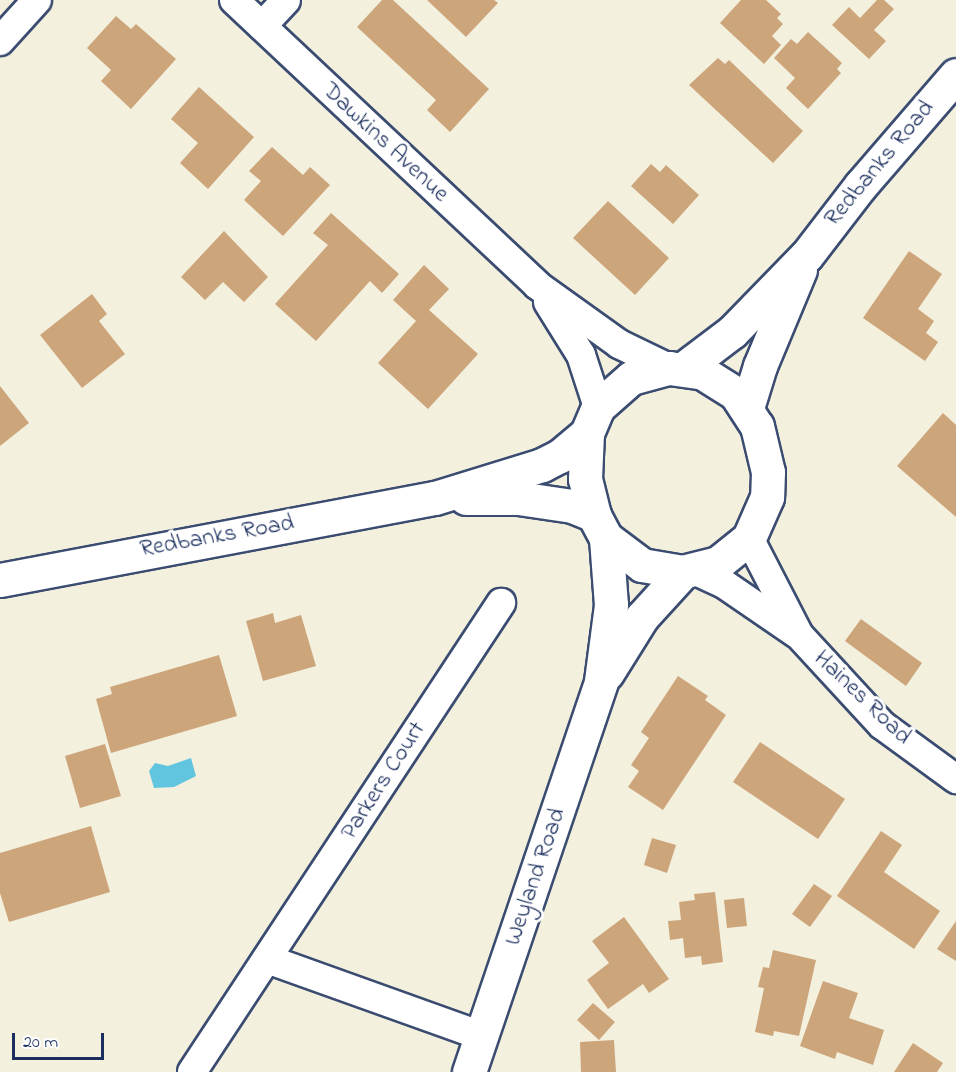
<!DOCTYPE html>
<html>
<head>
<meta charset="utf-8">
<style>
  body { margin:0 }
  #map { position:relative; width:956px; height:1072px; overflow:hidden; background:#f3f0de; font-family:"Indie Flower",sans-serif }
  div>[style] { position:absolute }
  [style*='--x'] { left:calc(var(--x)*1px); top:calc(var(--y)*1px); width:calc(var(--w)*1px); rotate:calc(var(--a)*1deg) }
  .water>* { inset:0; background:#62c5e0 }
  .building>* { inset:0; background:#cda57b }
  .roads { filter:drop-shadow(2px 0 #3b4c71) drop-shadow(-2px 0 #3b4c71) drop-shadow(0 2px #3b4c71) drop-shadow(0 -2px #3b4c71) }
  .street>* { height:28px; margin:-14px; padding:0 14px; transform-origin:14px; border-radius:14px; background:#fff }
  .secondary>* { height:33px; margin:-16.5px; padding:0 16.5px; transform-origin:16.5px; border-radius:16.5px; background:#fff }
  span { translate:-50% -50%; white-space:nowrap; text-align:center; line-height:1.15; -webkit-text-stroke:6px #fff; paint-order:stroke }
  .street-label { font-size:24px; color:#1b2f5e }
  .scale { position:absolute; left:12px; top:1033px; width:92px; height:27px; box-sizing:border-box; border:3px solid #1b2f5e; border-top:0; padding-left:8px; font-size:18px; line-height:21px; white-space:nowrap; color:#1b2f5e; -webkit-text-stroke:4px #fff; paint-order:stroke }
</style>
</head>
<body>
<div id="map">
  <div class="water">
    <i style="clip-path:polygon(191px 758px,196px 776px,174px 787px,154px 788px,149px 771px,155px 763px,168px 766px)"></i>
  </div>
  <div class="building">
    <i style="clip-path:polygon(382px 0,393px 0,489px 89px,450px 132px,427px 110px,436px 100px,357px 27px)"></i>
    <i style="clip-path:polygon(427px 0,494px 0,498px 3px,466px 37px)"></i>
    <i style="clip-path:polygon(741px 0,766px 0,781px 14px,777px 18px,783px 24px,772px 36px,781px 45px,764px 64px,720px 23px)"></i>
    <i style="clip-path:polygon(877px 0,884px 0,894px 9px,874px 30px,886px 41px,869px 59px,832px 25px,849px 7px,860px 18px)"></i>
    <i style="clip-path:polygon(116px 16px,131px 29px,136px 24px,176px 59px,131px 109px,101px 81px,111px 70px,87px 48px)"></i>
    <i style="clip-path:polygon(808px 32px,842px 63px,837px 69px,841px 73px,808px 109px,786px 88px,795px 78px,774px 58px,791px 39px,797px 44px)"></i>
    <i style="clip-path:polygon(718px 58px,725px 64px,729px 60px,803px 131px,773px 163px,689px 85px)"></i>
    <i style="clip-path:polygon(199px 87px,254px 137px,208px 189px,180px 163px,198px 143px,171px 119px)"></i>
    <i style="clip-path:polygon(272px 147px,303px 175px,310px 167px,330px 185px,283px 236px,244px 200px,261px 181px,249px 171px)"></i>
    <i style="clip-path:polygon(651px 164px,660px 172px,666px 165px,699px 195px,673px 224px,631px 186px)"></i>
    <i style="clip-path:polygon(608px 201px,669px 258px,635px 295px,573px 238px)"></i>
    <i style="clip-path:polygon(331px 213px,399px 274px,382px 293px,370px 281px,316px 341px,275px 304px,328px 245px,313px 233px)"></i>
    <i style="clip-path:polygon(224px 231px,268px 277px,244px 302px,223px 282px,205px 300px,181px 277px)"></i>
    <i style="clip-path:polygon(909px 251px,942px 274px,918px 309px,934px 321px,926px 333px,938px 342px,925px 361px,863px 318px)"></i>
    <i style="clip-path:polygon(424px 265px,449px 289px,429px 310px,478px 354px,428px 409px,378px 363px,416px 321px,393px 300px)"></i>
    <i style="clip-path:polygon(92px 294px,107px 314px,99px 321px,125px 354px,82px 388px,40px 335px)"></i>
    <i style="clip-path:polygon(0 386px,29px 423px,0 446px)"></i>
    <i style="clip-path:polygon(943px 413px,956px 425px,956px 517px,897px 466px)"></i>
    <i style="clip-path:polygon(273px 613px,275px 623px,301px 615px,316px 666px,263px 681px,246px 621px)"></i>
    <i style="clip-path:polygon(861px 619px,922px 663px,906px 686px,845px 641px)"></i>
    <i style="clip-path:polygon(219px 655px,237px 716px,111px 753px,96px 699px,112px 694px,110px 687px)"></i>
    <i style="clip-path:polygon(678px 676px,708px 696px,705px 700px,726px 715px,663px 810px,628px 787px,639px 771px,631px 765px,649px 738px,641px 732px)"></i>
    <i style="clip-path:polygon(760px 742px,845px 799px,818px 839px,733px 782px)"></i>
    <i style="clip-path:polygon(105px 744px,121px 796px,80px 808px,65px 756px)"></i>
    <i style="clip-path:polygon(91px 826px,110px 892px,9px 922px,0 893px,0 853px)"></i>
    <i style="clip-path:polygon(881px 831px,902px 845px,884px 872px,940px 911px,914px 949px,837px 896px)"></i>
    <i style="clip-path:polygon(652px 838px,676px 845px,667px 873px,644px 865px)"></i>
    <i style="clip-path:polygon(814px 884px,832px 896px,810px 927px,792px 914px)"></i>
    <i style="clip-path:polygon(715px 892px,723px 962px,702px 965px,701px 956px,685px 958px,683px 938px,670px 940px,668px 921px,681px 920px,679px 902px,695px 900px,694px 894px)"></i>
    <i style="clip-path:polygon(744px 898px,747px 926px,727px 928px,724px 900px)"></i>
    <i style="clip-path:polygon(624px 917px,669px 979px,649px 993px,643px 984px,608px 1009px,587px 980px,609px 963px,592px 941px)"></i>
    <i style="clip-path:polygon(956px 921px,956px 961px,937px 949px)"></i>
    <i style="clip-path:polygon(773px 950px,816px 960px,799px 1036px,774px 1031px,773px 1036px,755px 1032px,764px 988px,758px 987px,763px 967px,769px 968px)"></i>
    <i style="clip-path:polygon(823px 981px,858px 993px,849px 1018px,884px 1030px,873px 1065px,837px 1052px,835px 1059px,800px 1046px)"></i>
    <i style="clip-path:polygon(593px 1003px,615px 1022px,599px 1040px,577px 1020px)"></i>
    <i style="clip-path:polygon(614px 1040px,616px 1072px,581px 1072px,580px 1042px)"></i>
    <i style="clip-path:polygon(913px 1043px,943px 1063px,937px 1072px,894px 1072px)"></i>
  </div>
  <div class="roads">
    <div class="street">
      <i style="--x:234;--y:0;--w:416;--a:43.2"></i>
      <i style="--x:537;--y:285;--w:101;--a:35.7"></i>
      <i style="--x:619;--y:344;--w:55;--a:25.6"></i>
      <i style="--x:262;--y:26;--w:35;--a:-47"></i>
      <i style="--x:0;--y:41;--w:55;--a:-47.9"></i>
      <i style="--x:548;--y:302;--w:62;--a:58.1"></i>
      <i style="--x:581;--y:355;--w:55;--a:71.9"></i>
      <i style="--x:749;--y:538;--w:109;--a:62.7"></i>
      <i style="--x:799;--y:635;--w:122;--a:47.3"></i>
      <i style="--x:882;--y:725;--w:92;--a:36.1"></i>
      <i style="--x:696;--y:571;--w:31;--a:25"></i>
      <i style="--x:724;--y:584;--w:88;--a:34.4"></i>
      <i style="--x:267;--y:959;--w:228;--a:19.7"></i>
      <i style="--x:192;--y:1072;--w:562;--a:-56.62"></i>
    </div>
    <div class="secondary">
      <i style="--x:669;--y:368;--w:34;--a:8"></i>
      <i style="--x:703;--y:373;--w:39;--a:32"></i>
      <i style="--x:736;--y:394;--w:38;--a:57"></i>
      <i style="--x:757;--y:426;--w:47;--a:76.6"></i>
      <i style="--x:768;--y:472;--w:25;--a:92"></i>
      <i style="--x:767;--y:497;--w:45;--a:113.7"></i>
      <i style="--x:749;--y:538;--w:40;--a:141"></i>
      <i style="--x:718;--y:563;--w:36;--a:166"></i>
      <i style="--x:683;--y:572;--w:42;--a:-170.3"></i>
      <i style="--x:642;--y:565;--w:45;--a:-143.1"></i>
      <i style="--x:606;--y:538;--w:26;--a:-118"></i>
      <i style="--x:594;--y:515;--w:37;--a:-104"></i>
      <i style="--x:585;--y:479;--w:46;--a:-87.5"></i>
      <i style="--x:587;--y:433;--w:28;--a:-67"></i>
      <i style="--x:598;--y:407;--w:44;--a:-41.3"></i>
      <i style="--x:631;--y:378;--w:39;--a:-15"></i>
      <i style="--x:683;--y:369;--w:61;--a:-37.1"></i>
      <i style="--x:732;--y:332;--w:107;--a:-45.8"></i>
      <i style="--x:807;--y:255;--w:88;--a:-52.4"></i>
      <i style="--x:861;--y:185;--w:145;--a:-49.2"></i>
      <i style="--x:747;--y:408;--w:44;--a:-72.8"></i>
      <i style="--x:760;--y:366;--w:104;--a:-67.4"></i>
      <i style="--x:466;--y:498;--w:52;--a:0"></i>
      <i style="--x:518;--y:498;--w:55;--a:8.4"></i>
      <i style="--x:572;--y:506;--w:24;--a:22"></i>
      <i style="--x:0;--y:580;--w:443;--a:-10.7"></i>
      <i style="--x:435;--y:498;--w:112;--a:-17.1"></i>
      <i style="--x:542;--y:465;--w:20;--a:-27"></i>
      <i style="--x:560;--y:456;--w:35;--a:-40"></i>
      <i style="--x:607;--y:673;--w:66;--a:-58"></i>
      <i style="--x:642;--y:617;--w:61;--a:-47.7"></i>
      <i style="--x:469;--y:1072;--w:413;--a:-71.3"></i>
      <i style="--x:601;--y:681;--w:77;--a:-82.5"></i>
      <i style="--x:611;--y:605;--w:67;--a:-94.3"></i>
    </div>
  </div>
  <div class="street-label">
    <span style="left:385px;top:143px;rotate:43deg">Dawkins Avenue</span>
    <span style="left:880px;top:164px;rotate:-50deg">Redbanks Road</span>
    <span style="left:217px;top:537px;rotate:-10deg">Redbanks Road</span>
    <span style="left:862px;top:698px;rotate:44deg">Haines Road</span>
    <span style="left:384px;top:781px;rotate:-57deg">Parkers Court</span>
    <span style="left:536px;top:877px;rotate:-71deg">Weyland Road</span>
  </div>
  <div class="scale">20 m</div>
</div>
</body>
</html>
